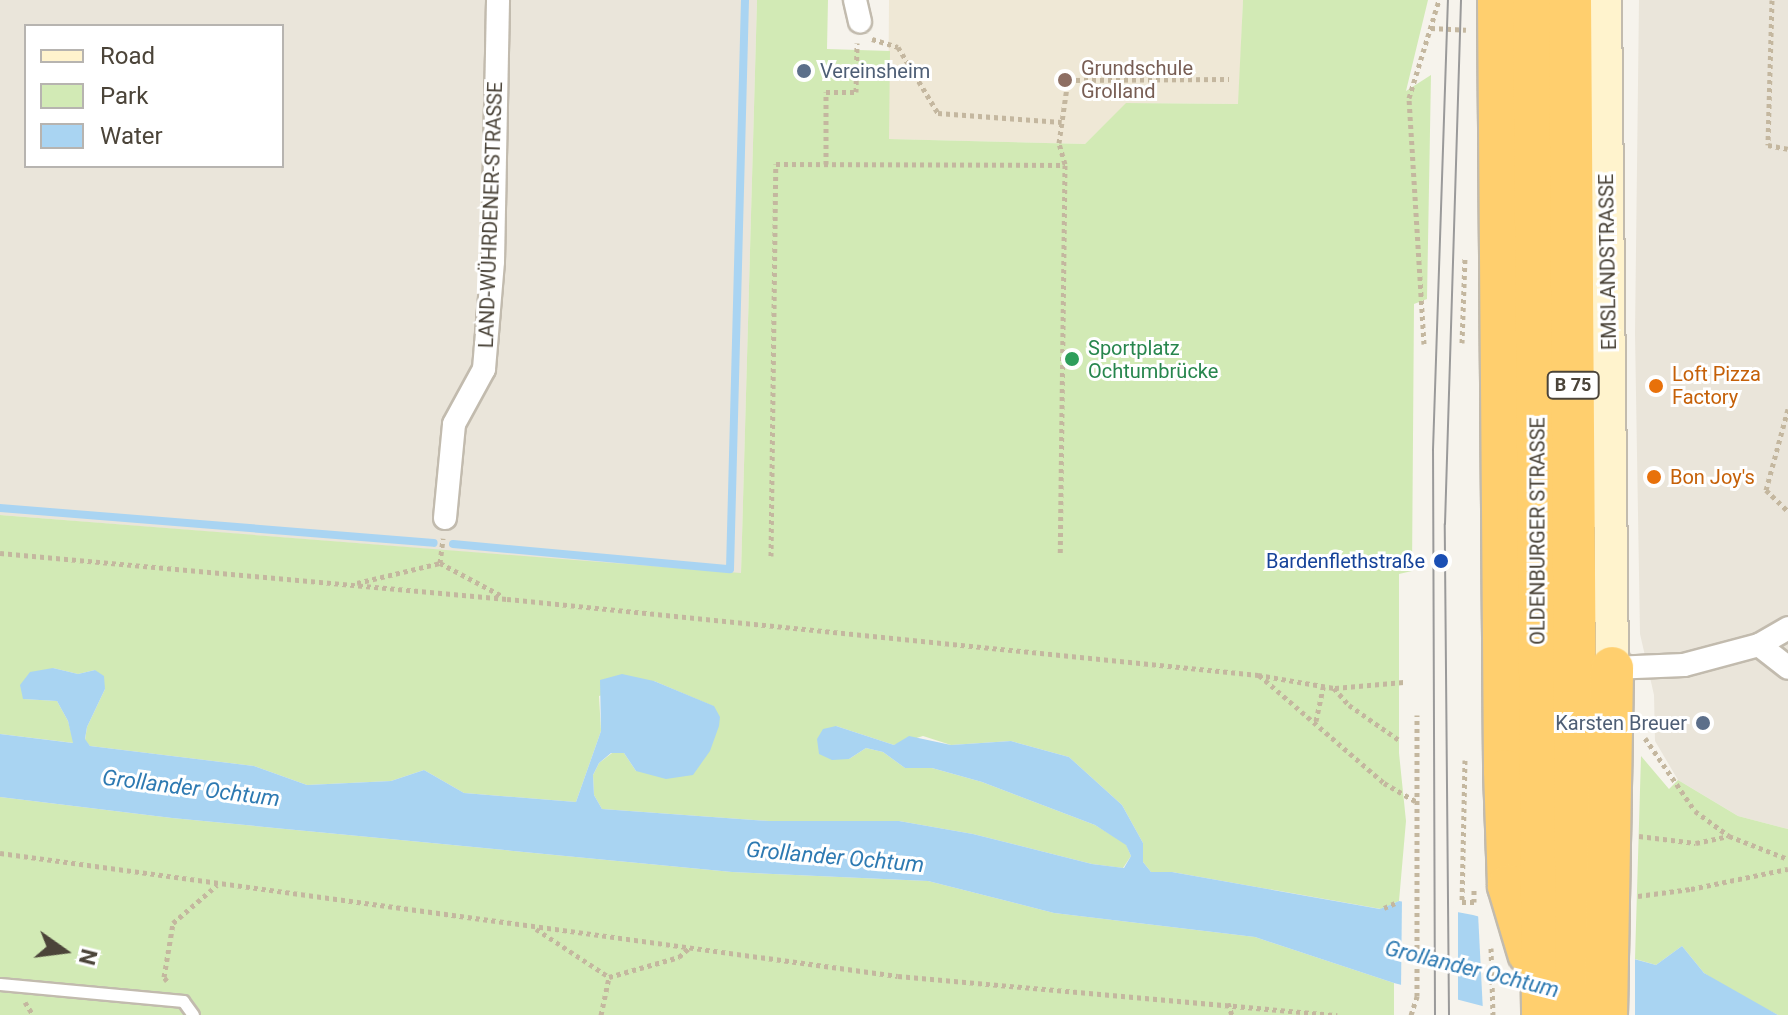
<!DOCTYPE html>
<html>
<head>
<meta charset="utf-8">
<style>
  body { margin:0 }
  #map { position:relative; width:1788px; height:1015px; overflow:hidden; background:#f6f3ec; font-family:Roboto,sans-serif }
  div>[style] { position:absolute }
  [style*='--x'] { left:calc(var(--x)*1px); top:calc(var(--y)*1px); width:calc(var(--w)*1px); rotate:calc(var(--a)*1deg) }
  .residential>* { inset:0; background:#eae5da }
  .education>* { inset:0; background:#efe8d6 }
  .green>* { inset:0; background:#d2eab5 }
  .water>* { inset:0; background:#a9d4f2 }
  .pier>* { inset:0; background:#f6f3ec }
  .stream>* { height:8px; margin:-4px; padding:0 4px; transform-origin:4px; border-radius:4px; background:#a9d4f2 }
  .path>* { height:5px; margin-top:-2.5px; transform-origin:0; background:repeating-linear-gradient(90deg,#c4b79f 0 4px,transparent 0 8px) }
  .roads { filter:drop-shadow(2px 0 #c2bbae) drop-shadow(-2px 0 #c2bbae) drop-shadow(0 2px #c2bbae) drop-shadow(0 -2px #c2bbae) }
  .lane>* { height:11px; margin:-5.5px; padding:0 5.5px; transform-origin:5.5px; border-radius:5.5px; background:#fff }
  .street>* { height:22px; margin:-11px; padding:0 11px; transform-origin:11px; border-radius:11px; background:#fff }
  .secondary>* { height:32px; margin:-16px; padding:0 16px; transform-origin:16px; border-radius:16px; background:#fff3cd }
  .highway>* { height:42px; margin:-21px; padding:0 21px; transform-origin:21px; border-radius:21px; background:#ffcf6e }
  .tram>* { height:2px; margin:-1px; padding:0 1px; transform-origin:1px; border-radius:1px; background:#9a9a9a }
  .dots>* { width:22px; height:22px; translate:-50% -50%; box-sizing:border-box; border:4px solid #fff; border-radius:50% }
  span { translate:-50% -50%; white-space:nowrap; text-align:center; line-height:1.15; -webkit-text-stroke:6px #fff; paint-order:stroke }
  .shield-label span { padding:2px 6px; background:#fff; border:2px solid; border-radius:6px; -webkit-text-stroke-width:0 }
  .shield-label { font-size:18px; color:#4b4439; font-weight:700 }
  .education-label { font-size:20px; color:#785e54 }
  .left { translate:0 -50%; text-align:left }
  .service-label { font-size:20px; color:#4e5e75 }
  .right { translate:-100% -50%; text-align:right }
  .street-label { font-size:20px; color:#4b4439 }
  .leisure-label { font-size:20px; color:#27864d }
  .food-label { font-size:20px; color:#c56008 }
  .transit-label { font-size:20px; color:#164399 }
  .water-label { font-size:22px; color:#2e7ab2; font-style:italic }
  .legend { position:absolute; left:24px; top:24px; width:260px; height:144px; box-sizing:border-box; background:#fff; border:2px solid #b7b4b0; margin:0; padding:10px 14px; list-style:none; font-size:24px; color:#4b4439 }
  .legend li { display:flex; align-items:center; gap:16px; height:40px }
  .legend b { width:40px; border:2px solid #b7b4b0 }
  .north { position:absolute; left:24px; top:911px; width:80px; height:80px; -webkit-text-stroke:6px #fff; paint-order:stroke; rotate:104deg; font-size:22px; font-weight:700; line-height:32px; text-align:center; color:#4b4439 }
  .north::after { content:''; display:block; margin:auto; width:28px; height:36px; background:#4b4439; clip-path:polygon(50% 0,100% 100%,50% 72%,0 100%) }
</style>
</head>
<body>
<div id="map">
  <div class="residential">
    <i style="clip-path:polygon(evenodd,0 0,757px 0,741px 574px,0 515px,0 0,26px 26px,282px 26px,282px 166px,26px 166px,26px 26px)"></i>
    <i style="clip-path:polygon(1639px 0,1788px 0,1788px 829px,1738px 816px,1678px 780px,1655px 741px,1654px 695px,1640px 634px,1635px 334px)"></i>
  </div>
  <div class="education">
    <i style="clip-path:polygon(889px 0,1243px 0,1239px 104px,1127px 103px,1085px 144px,888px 139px)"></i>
  </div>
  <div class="green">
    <i style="clip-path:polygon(757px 0,828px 0,827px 49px,890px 51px,889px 139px,1085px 144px,1126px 103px,1238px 104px,1243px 0,1428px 0,1406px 91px,1431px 75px,1427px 299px,1414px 304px,1412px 571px,1399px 574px,1399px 753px,1406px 821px,1399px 901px,1381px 909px,1172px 872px,1151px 872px,1143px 862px,1143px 843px,1122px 805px,1069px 757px,1011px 741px,951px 745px,923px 736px,894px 745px,836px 726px,849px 759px,866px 748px,883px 752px,905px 768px,932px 768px,982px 782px,1095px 825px,1126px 844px,1131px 856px,1123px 868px,1092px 864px,973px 834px,899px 821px,769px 821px,602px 809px,594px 795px,593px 775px,599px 763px,612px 753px,624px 753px,636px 771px,713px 706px,654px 681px,599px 696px,601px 731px,576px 802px,464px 793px,424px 770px,391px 781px,307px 785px,254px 766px,90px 746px,85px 740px,87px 727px,105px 689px,95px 670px,78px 674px,53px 668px,24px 699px,57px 701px,68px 721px,74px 743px,0 734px,0 515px,741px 573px)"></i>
    <i style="clip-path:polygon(1641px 756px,1669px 789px,1678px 780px,1738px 816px,1788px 829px,1788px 1015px,1778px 1015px,1733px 992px,1704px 973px,1682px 946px,1656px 965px,1635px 959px)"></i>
    <i style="clip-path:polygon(0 797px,172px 818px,732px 872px,928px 881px,1054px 913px,1255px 937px,1394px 983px,1394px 1015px,0 1015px)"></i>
  </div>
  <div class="water">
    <i style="clip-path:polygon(53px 668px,78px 674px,95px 670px,104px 676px,105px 689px,87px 727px,85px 739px,90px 746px,254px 766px,307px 785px,391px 781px,424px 770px,464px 793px,576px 802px,601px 731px,600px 680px,622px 674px,654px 681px,714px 706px,720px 717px,719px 726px,710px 751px,693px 775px,666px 779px,636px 771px,624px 753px,611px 753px,599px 763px,593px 775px,594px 795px,602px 809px,769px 821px,899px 821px,973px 834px,1092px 864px,1124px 868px,1131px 856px,1126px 845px,1095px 825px,982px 782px,932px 768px,905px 768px,883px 752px,866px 748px,849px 759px,832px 760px,819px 754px,817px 739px,823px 729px,836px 726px,894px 745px,909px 736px,951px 745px,1011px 741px,1069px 757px,1122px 805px,1143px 843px,1143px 862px,1151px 872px,1172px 872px,1380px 909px,1399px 901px,1473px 915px,1656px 965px,1682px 946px,1704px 973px,1778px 1015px,1517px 1015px,1394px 983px,1255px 937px,1054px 913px,928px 881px,732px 872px,172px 818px,0 797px,0 734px,73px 743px,68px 721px,57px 701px,23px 699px,20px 685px,30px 672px)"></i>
  </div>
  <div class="pier">
    <i style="clip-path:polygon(1402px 898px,1458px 908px,1458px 1005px,1401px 990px)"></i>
    <i style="clip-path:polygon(1478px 913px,1635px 955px,1635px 1015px,1498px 1015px,1483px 1012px)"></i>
  </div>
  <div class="stream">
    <i style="--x:0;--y:508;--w:435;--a:4.6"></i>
    <i style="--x:453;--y:544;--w:278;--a:5.2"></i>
    <i style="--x:730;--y:569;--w:569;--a:-88.49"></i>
  </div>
  <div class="path">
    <i style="--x:1772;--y:0;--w:145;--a:91.6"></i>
    <i style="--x:1768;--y:145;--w:20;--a:11"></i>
    <i style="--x:1431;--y:28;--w:35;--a:3"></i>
    <i style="--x:872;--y:39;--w:27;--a:17"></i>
    <i style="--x:898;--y:47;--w:77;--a:58.8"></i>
    <i style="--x:938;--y:113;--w:124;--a:4.2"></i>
    <i style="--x:826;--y:164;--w:72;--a:-90"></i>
    <i style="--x:826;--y:92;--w:30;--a:0"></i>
    <i style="--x:856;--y:92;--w:49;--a:-88.8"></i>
    <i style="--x:1065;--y:164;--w:22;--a:-106"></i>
    <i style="--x:1059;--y:143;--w:64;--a:-81.9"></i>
    <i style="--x:1068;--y:80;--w:161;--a:-0.4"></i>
    <i style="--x:1462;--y:343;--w:87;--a:-88"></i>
    <i style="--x:1424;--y:344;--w:246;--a:-93.5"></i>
    <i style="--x:1409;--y:98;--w:102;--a:-73"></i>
    <i style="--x:1788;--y:409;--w:84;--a:105.2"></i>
    <i style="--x:1766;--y:490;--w:30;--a:44"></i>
    <i style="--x:0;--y:553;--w:509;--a:5.18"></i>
    <i style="--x:507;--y:599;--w:755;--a:5.78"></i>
    <i style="--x:1258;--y:675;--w:77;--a:9.7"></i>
    <i style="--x:1334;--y:688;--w:23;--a:49"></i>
    <i style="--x:1349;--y:705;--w:61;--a:35"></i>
    <i style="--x:771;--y:556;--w:392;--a:-89.3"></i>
    <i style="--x:776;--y:164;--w:289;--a:0.2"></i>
    <i style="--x:1065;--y:165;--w:391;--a:90.7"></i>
    <i style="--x:440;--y:563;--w:25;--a:-83"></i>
    <i style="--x:357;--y:583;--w:85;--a:-13.5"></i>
    <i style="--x:440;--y:563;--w:72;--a:28"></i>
    <i style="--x:1259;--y:675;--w:165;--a:40.8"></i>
    <i style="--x:1384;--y:783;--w:38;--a:30"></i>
    <i style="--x:1335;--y:688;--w:69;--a:-5"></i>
    <i style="--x:1316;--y:721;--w:35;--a:-78"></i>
    <i style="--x:1645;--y:738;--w:88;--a:55.6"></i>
    <i style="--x:1695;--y:811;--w:42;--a:36.3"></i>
    <i style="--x:1729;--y:836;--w:63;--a:21.3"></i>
    <i style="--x:1465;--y:760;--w:142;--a:91.2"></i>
    <i style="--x:1462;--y:902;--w:12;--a:0"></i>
    <i style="--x:1474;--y:902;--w:12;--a:-90"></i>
    <i style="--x:1639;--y:836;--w:57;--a:7"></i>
    <i style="--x:1696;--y:843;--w:33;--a:-12"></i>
    <i style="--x:0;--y:853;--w:906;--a:7.8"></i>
    <i style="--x:898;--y:976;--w:441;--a:5.1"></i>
    <i style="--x:1638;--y:896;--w:53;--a:-7.5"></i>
    <i style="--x:1691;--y:889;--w:99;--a:-11.7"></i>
    <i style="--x:1384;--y:908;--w:12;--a:-24"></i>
    <i style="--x:536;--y:929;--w:87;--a:33.3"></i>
    <i style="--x:609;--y:977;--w:73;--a:-15.9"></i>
    <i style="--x:679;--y:957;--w:13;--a:-42"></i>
    <i style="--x:1491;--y:948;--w:67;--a:88.3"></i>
    <i style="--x:167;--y:981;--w:5;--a:-127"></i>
    <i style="--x:164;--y:977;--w:55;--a:-80.5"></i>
    <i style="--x:173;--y:923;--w:58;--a:-40.8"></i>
    <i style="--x:25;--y:1002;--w:15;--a:58"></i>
    <i style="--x:1228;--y:1003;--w:13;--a:72"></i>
    <i style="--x:601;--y:1015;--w:39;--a:-78"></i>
    <i style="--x:1411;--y:1015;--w:20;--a:-72"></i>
    <i style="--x:1417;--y:996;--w:281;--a:-90"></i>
  </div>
  <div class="roads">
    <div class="lane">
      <i style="--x:0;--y:984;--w:184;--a:5.3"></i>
      <i style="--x:183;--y:1001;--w:17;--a:54"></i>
    </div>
    <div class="street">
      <i style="--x:855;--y:0;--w:22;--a:77"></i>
      <i style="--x:445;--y:518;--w:94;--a:-84.5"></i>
      <i style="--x:454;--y:424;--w:63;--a:-61.4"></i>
      <i style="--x:484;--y:369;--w:108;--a:-85.2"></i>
      <i style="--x:493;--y:261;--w:261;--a:-88.9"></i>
      <i style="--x:1759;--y:645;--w:37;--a:38"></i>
      <i style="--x:1612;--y:668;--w:72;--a:-2.4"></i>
      <i style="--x:1684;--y:665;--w:78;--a:-14.9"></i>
      <i style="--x:1759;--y:645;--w:34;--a:-30"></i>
    </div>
    <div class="secondary">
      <i style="--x:1605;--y:0;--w:668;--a:89.4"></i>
    </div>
    <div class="highway">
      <i style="--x:1499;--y:0;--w:771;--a:89.55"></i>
      <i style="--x:1505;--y:771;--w:115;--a:88"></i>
      <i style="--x:1509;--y:886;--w:70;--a:73.4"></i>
      <i style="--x:1534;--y:0;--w:1015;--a:89.49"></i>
      <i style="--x:1570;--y:0;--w:1015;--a:89.6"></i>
      <i style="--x:1606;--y:1015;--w:347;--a:-89"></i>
    </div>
  </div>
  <div class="tram">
    <i style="--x:1435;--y:1015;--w:565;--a:-90.2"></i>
    <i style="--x:1433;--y:450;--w:450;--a:-88.1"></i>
    <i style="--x:1449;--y:1015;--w:491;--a:-90.5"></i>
    <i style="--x:1445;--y:524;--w:524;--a:-88.25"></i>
  </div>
  <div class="dots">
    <i style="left:804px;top:71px;background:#5c6f8a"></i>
    <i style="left:1065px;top:80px;background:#8d6e63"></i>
    <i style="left:1072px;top:359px;background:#2e9e5b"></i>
    <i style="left:1656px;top:386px;background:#e8710a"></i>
    <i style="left:1654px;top:477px;background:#e8710a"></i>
    <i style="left:1441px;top:561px;background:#1a4fb4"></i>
    <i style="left:1703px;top:723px;background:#5c6f8a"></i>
  </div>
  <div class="shield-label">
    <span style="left:1573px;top:385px">B 75</span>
  </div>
  <div class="education-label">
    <span class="left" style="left:1081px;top:80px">Grundschule<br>Grolland</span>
  </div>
  <div class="service-label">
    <span class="left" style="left:820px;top:71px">Vereinsheim</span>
    <span class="right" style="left:1687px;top:723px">Karsten Breuer</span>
  </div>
  <div class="street-label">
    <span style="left:491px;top:215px;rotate:-88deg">LAND-WÜHRDENER-STRASSE</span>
    <span style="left:1608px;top:262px;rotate:-91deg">EMSLANDSTRASSE</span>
    <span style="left:1538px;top:531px;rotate:-90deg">OLDENBURGER STRASSE</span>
  </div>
  <div class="leisure-label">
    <span class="left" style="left:1088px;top:360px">Sportplatz<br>Ochtumbrücke</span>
  </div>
  <div class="food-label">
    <span class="left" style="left:1672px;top:386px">Loft Pizza<br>Factory</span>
    <span class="left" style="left:1670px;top:477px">Bon Joy's</span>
  </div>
  <div class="transit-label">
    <span class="right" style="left:1425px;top:561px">Bardenflethstraße</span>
  </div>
  <div class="water-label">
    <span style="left:191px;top:788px;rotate:7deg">Grollander Ochtum</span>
    <span style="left:835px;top:857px;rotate:5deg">Grollander Ochtum</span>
    <span style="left:1472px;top:969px;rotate:14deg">Grollander Ochtum</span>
  </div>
  <ul class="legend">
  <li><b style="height:10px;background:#fff3cd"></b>Road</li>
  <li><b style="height:22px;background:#d2eab5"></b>Park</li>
  <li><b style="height:22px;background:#a9d4f2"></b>Water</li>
  </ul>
  <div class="north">N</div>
</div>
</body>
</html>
